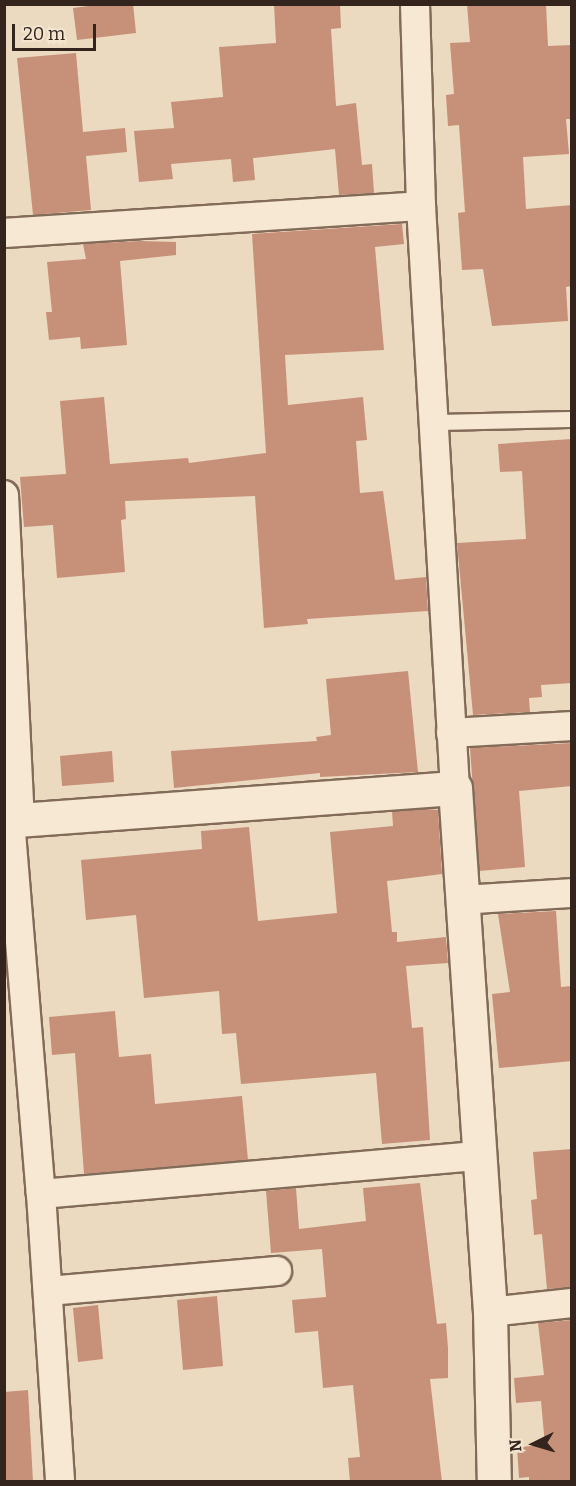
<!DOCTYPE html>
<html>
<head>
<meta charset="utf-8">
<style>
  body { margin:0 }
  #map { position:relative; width:576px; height:1486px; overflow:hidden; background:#ebd9c0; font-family:Bitter,serif }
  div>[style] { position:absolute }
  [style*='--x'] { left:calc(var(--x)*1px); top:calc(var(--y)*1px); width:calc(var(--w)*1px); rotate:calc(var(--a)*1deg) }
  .building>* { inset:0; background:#c79078 }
  .roads { filter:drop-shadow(2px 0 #836b59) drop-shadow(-2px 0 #836b59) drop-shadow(0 2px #836b59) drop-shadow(0 -2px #836b59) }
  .service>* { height:15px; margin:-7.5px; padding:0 7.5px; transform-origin:7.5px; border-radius:7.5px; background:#f6e8d3 }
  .minor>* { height:28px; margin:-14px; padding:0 14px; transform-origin:14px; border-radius:14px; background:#f6e8d3 }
  .tertiary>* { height:33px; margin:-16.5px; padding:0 16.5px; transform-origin:16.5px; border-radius:16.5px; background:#f6e8d3 }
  span { translate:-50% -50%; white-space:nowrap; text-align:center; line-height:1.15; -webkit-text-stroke:4.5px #f3e5cf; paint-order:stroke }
  .frame { position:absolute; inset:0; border:6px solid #33251d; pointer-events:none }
  .north { position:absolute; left:504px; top:1414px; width:60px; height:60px; -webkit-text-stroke:4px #f3e5cf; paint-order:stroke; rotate:265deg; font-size:16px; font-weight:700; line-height:24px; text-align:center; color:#33251d }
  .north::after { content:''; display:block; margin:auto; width:21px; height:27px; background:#33251d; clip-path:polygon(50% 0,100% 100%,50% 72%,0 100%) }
  .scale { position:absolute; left:12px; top:24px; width:84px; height:27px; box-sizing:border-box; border:3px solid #33251d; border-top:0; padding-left:8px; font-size:18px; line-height:21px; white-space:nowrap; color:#33251d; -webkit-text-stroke:4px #f3e5cf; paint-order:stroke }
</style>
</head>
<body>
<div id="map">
  <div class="building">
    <i style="clip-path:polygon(103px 4px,133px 4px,136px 33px,77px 40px,73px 8px)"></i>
    <i style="clip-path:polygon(274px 4px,340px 4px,341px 28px,331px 29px,336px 106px,356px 103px,362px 165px,372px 164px,374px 193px,339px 195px,335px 149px,253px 158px,255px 180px,233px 182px,231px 159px,171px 164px,173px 179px,139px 182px,134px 131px,174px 128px,171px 102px,223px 97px,219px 47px,276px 43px)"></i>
    <i style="clip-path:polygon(467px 4px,546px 4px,548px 46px,572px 45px,572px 119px,566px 119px,569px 154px,523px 157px,526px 209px,572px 205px,572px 286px,566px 287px,568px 321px,492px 326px,483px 269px,462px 270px,458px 213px,465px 212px,459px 125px,448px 126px,446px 95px,454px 94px,450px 43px,470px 42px)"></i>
    <i style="clip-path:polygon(76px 53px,83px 132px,125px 128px,127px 152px,86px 156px,91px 210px,33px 215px,17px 58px)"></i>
    <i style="clip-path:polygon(402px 224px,404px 244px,375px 247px,384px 350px,285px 355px,288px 405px,363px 397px,367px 440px,356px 441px,360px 493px,383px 491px,395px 580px,426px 577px,428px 611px,307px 619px,308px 624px,264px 628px,255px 496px,125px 501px,126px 519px,121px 520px,125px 572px,57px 578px,53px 525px,24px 527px,20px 477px,66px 474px,60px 401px,104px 397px,110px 464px,188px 458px,189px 463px,266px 453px,252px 234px)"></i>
    <i style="clip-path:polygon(140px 241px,176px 242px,176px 255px,120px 261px,127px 345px,81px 349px,80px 337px,49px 340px,46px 312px,52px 312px,47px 262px,86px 259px,83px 244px)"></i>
    <i style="clip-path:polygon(572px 439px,572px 683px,541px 685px,542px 697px,529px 698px,530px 712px,473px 715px,457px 543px,526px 539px,522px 471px,500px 472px,498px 444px)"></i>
    <i style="clip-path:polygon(408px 671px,418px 772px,320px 777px,320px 773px,174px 788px,171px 751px,317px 741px,316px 737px,331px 735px,326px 679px)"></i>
    <i style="clip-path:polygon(572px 743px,572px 786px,519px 791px,525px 867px,479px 871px,470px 748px)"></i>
    <i style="clip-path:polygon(112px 751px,114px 782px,62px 786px,60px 756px)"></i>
    <i style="clip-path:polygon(428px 809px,438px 810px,442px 874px,387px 881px,392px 932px,397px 932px,397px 942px,446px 937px,448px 963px,406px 966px,412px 1028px,423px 1027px,430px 1140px,382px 1144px,376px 1073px,241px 1084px,236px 1033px,222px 1034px,219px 991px,144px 998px,136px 915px,86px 920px,81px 860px,202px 849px,201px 831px,249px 827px,258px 921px,337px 913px,330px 832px,393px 826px,392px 811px)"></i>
    <i style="clip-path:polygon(556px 911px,561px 987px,572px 986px,572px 1061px,499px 1068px,492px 994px,510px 992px,498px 914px)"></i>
    <i style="clip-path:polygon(115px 1011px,119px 1057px,151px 1054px,155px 1104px,242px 1096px,248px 1160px,84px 1174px,75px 1053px,52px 1055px,49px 1017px)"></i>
    <i style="clip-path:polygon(572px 1149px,572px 1287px,547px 1289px,542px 1234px,534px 1235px,531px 1200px,537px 1199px,533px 1152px)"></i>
    <i style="clip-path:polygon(420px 1183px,437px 1324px,446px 1323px,448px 1348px,448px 1378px,430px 1379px,442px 1482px,350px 1482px,348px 1458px,360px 1457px,353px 1385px,323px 1388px,318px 1331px,295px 1333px,292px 1300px,326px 1297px,322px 1249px,271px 1253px,266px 1191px,296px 1188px,299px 1229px,366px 1221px,363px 1188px)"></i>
    <i style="clip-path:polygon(217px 1296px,223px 1366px,183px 1370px,177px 1300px)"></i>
    <i style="clip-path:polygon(98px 1305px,103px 1359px,78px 1362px,73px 1308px)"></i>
    <i style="clip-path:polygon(572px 1320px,572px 1482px,529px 1482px,529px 1477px,519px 1478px,517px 1447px,545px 1445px,541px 1401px,516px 1403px,514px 1378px,544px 1375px,538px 1323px)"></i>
    <i style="clip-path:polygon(28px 1390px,33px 1482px,4px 1482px,4px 1392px)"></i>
  </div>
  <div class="roads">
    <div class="service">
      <i style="--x:435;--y:422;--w:137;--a:-1.3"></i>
    </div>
    <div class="minor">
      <i style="--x:415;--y:4;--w:202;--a:88.3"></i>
      <i style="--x:421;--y:206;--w:583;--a:86.66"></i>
      <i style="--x:4;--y:233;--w:418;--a:-3.7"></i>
      <i style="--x:4;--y:495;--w:325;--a:87.2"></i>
      <i style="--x:451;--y:733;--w:121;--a:-3.3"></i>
      <i style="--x:10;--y:820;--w:375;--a:85.3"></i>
      <i style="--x:41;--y:1194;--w:289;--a:86.2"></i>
      <i style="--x:461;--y:900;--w:111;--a:-3.6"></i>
      <i style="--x:41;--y:1194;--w:440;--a:-5"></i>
      <i style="--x:48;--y:1291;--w:230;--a:-5"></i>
      <i style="--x:490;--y:1312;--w:82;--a:-6.3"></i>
    </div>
    <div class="tertiary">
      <i style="--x:4;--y:821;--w:452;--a:-4.2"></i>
      <i style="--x:455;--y:788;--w:525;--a:86.18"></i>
      <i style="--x:490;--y:1312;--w:170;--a:88.7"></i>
    </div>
  </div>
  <div class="frame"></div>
  <div class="north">N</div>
  <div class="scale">20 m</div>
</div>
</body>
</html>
